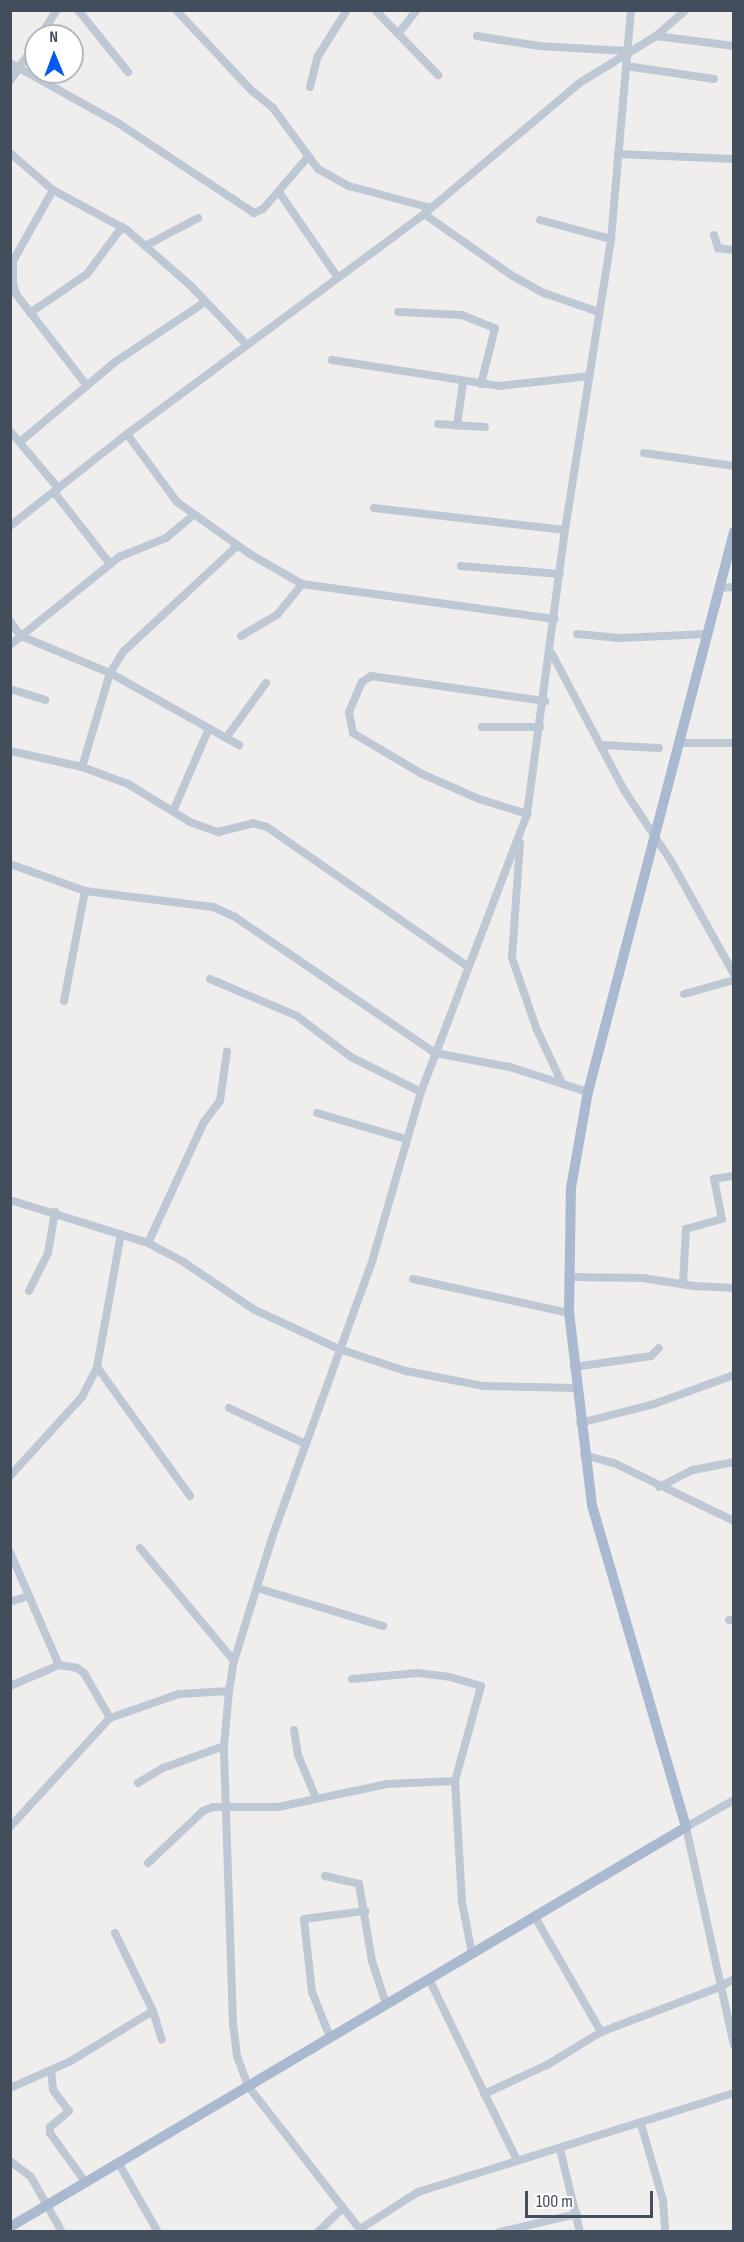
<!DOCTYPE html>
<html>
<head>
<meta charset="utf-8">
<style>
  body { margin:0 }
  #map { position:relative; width:744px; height:2242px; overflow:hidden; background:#f0eded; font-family:"Sofia Sans Condensed",sans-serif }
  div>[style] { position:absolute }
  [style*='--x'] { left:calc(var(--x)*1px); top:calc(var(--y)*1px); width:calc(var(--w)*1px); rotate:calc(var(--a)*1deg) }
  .minor>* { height:8px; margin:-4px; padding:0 4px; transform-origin:4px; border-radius:4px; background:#bec8d4 }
  .major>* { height:10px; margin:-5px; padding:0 5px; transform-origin:5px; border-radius:5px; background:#a9b9d0 }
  span { translate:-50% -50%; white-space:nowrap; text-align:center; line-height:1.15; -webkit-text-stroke:5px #fff; paint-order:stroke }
  .frame { position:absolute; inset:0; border:12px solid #434e5c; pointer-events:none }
  .north { position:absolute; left:24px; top:24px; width:60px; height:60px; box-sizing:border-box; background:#fff; border:2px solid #b4b8be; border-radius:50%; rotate:359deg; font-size:16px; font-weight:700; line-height:24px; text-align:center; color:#434e5c }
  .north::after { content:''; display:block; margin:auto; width:21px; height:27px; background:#0558f2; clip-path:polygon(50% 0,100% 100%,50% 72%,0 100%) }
  .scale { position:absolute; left:525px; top:2191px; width:128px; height:27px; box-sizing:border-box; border:3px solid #434e5c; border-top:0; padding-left:8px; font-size:18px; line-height:21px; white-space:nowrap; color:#434e5c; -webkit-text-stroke:4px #fff; paint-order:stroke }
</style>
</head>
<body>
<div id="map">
  <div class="minor">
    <i style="--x:78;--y:10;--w:80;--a:51.1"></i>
    <i style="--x:176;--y:10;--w:110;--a:46.8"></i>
    <i style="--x:251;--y:90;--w:28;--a:39"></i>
    <i style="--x:273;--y:108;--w:76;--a:53.6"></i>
    <i style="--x:318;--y:169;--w:35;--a:29"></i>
    <i style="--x:349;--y:186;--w:85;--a:15"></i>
    <i style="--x:375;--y:10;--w:91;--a:45.9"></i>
    <i style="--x:398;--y:34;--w:31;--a:-52"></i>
    <i style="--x:40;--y:36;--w:31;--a:-57"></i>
    <i style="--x:477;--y:36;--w:63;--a:9.2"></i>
    <i style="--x:539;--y:46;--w:88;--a:3.3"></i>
    <i style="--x:656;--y:36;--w:79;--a:7.3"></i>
    <i style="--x:10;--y:63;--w:124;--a:29.1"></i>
    <i style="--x:118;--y:123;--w:163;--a:33.5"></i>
    <i style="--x:254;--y:213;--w:10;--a:-24"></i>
    <i style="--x:263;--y:209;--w:67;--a:-49.2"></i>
    <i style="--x:626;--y:66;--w:89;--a:8.4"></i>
    <i style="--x:10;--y:81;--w:46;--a:-55.6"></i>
    <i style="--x:310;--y:87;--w:32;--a:-76"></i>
    <i style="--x:318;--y:56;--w:54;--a:-57.8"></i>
    <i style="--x:10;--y:153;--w:57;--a:40.7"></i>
    <i style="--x:53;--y:190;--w:84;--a:28.4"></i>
    <i style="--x:127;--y:230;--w:85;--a:41.2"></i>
    <i style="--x:191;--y:286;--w:81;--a:46.5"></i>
    <i style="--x:618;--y:154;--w:116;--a:2.5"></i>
    <i style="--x:53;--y:190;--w:81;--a:119.4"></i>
    <i style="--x:13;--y:261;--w:22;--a:90"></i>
    <i style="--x:13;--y:283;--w:11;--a:75"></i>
    <i style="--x:16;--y:294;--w:116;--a:52.3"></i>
    <i style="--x:279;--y:192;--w:104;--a:55.5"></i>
    <i style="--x:424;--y:214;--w:106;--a:35"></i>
    <i style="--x:511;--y:275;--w:38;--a:29"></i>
    <i style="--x:544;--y:293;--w:58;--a:19.1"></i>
    <i style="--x:540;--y:220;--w:73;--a:15"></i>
    <i style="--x:714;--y:235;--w:14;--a:73"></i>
    <i style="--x:718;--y:248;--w:16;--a:7"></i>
    <i style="--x:145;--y:246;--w:60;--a:-27.8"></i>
    <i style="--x:398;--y:312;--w:64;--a:2.7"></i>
    <i style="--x:462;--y:315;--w:35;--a:22"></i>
    <i style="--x:495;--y:328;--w:58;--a:104"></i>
    <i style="--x:30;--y:313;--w:69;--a:-34.4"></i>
    <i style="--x:87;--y:274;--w:59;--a:-53.3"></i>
    <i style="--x:332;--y:360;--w:169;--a:8.8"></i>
    <i style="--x:499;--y:386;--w:91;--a:-6.3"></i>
    <i style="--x:438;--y:424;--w:47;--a:3.7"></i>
    <i style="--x:457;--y:426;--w:44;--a:-82.2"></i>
    <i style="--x:10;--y:431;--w:75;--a:49.9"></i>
    <i style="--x:127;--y:434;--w:84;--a:53.7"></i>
    <i style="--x:177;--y:502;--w:90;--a:35.5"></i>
    <i style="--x:250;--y:554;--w:60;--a:30"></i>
    <i style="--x:302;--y:584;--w:255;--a:7.9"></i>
    <i style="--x:20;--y:442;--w:124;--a:-40.1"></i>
    <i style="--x:115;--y:362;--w:108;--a:-33.7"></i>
    <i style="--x:644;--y:453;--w:91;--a:8.2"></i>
    <i style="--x:54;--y:492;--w:91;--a:52.1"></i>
    <i style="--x:374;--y:508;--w:192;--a:6.6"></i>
    <i style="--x:10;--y:526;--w:149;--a:-38.2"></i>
    <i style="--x:127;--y:434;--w:370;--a:-36.5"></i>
    <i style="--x:424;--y:214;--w:205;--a:-40.1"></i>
    <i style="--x:581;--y:82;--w:88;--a:-31.5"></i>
    <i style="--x:656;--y:36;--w:40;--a:-41"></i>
    <i style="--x:461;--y:566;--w:99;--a:4.6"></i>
    <i style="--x:719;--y:588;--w:15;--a:-4"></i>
    <i style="--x:10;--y:621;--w:19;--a:54"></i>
    <i style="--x:21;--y:636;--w:96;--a:22.6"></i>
    <i style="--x:110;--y:673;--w:148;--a:29.2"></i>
    <i style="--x:577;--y:634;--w:43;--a:5.3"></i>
    <i style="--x:620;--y:638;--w:88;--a:-2.6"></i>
    <i style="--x:241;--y:636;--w:42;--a:-30.3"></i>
    <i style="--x:277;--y:615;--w:40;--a:-51"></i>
    <i style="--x:10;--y:645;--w:140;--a:-38.9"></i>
    <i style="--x:119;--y:557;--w:51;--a:-22"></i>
    <i style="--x:166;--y:538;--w:35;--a:-40"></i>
    <i style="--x:552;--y:654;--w:154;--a:62.1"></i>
    <i style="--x:624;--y:790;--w:85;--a:56.5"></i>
    <i style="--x:671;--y:861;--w:129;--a:60.9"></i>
    <i style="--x:10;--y:689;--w:37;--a:17"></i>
    <i style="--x:482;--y:727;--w:58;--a:0"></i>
    <i style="--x:226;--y:738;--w:68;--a:-54"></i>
    <i style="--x:680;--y:743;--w:54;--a:0"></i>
    <i style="--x:602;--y:745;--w:57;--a:3"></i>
    <i style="--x:10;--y:751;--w:74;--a:12.5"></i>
    <i style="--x:82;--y:767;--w:49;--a:20.3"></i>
    <i style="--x:128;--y:784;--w:73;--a:31.5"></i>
    <i style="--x:190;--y:822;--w:30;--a:20"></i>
    <i style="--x:218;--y:832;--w:36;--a:-14"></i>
    <i style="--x:253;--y:823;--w:15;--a:16"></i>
    <i style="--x:267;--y:827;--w:244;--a:34.8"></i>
    <i style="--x:82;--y:767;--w:98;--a:-73.4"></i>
    <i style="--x:110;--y:673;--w:26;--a:-58"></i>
    <i style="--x:124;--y:651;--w:154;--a:-42.9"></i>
    <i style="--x:174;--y:809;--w:88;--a:-66.6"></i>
    <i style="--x:527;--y:814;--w:50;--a:-162.6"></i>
    <i style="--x:479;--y:799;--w:62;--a:-156.3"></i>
    <i style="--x:422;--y:774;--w:80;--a:-149.3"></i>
    <i style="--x:353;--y:733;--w:21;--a:-101"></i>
    <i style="--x:349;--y:712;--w:33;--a:-67"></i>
    <i style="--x:362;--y:682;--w:11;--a:-34"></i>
    <i style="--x:371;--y:676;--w:176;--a:8.2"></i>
    <i style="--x:520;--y:843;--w:115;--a:94"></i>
    <i style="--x:512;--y:958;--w:76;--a:70.9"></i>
    <i style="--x:537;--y:1030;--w:56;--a:64.8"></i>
    <i style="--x:10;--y:864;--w:80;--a:19.8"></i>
    <i style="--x:85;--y:891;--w:129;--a:7.1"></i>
    <i style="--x:213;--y:907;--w:24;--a:24"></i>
    <i style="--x:235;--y:917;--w:242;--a:34.2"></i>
    <i style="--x:435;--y:1053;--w:76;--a:10.6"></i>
    <i style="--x:510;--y:1067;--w:82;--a:17.8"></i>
    <i style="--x:210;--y:979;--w:95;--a:23"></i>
    <i style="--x:297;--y:1016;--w:68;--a:37.2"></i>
    <i style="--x:351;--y:1057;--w:78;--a:26.6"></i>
    <i style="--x:684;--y:994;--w:52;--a:-15.6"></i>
    <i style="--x:64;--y:1001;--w:112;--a:-79.2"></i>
    <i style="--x:317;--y:1113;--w:93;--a:16.3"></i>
    <i style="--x:10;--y:1200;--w:145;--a:17.3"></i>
    <i style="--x:148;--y:1243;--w:38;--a:28"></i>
    <i style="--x:182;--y:1261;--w:88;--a:33.9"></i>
    <i style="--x:255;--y:1310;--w:93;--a:24.9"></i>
    <i style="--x:339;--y:1349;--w:71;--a:18.2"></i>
    <i style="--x:406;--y:1371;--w:78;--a:11"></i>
    <i style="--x:483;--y:1386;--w:93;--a:1.2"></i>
    <i style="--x:148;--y:1243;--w:133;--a:-65.2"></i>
    <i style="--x:204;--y:1122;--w:26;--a:-53"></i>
    <i style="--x:220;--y:1101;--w:50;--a:-82"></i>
    <i style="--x:569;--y:1277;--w:74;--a:0.8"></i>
    <i style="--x:643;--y:1278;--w:51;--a:9.1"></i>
    <i style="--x:693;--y:1286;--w:41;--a:2.8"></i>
    <i style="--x:413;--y:1279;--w:160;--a:12.3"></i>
    <i style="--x:683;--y:1284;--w:55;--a:-86.9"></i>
    <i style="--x:686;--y:1229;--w:37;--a:-16"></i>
    <i style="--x:722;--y:1219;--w:41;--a:-101.3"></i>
    <i style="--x:714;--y:1179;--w:20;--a:-9"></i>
    <i style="--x:29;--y:1291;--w:42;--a:-63.4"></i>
    <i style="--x:48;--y:1253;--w:42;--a:-80.3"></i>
    <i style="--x:97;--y:1367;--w:159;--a:54.2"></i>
    <i style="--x:574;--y:1367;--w:78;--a:-8.1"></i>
    <i style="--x:651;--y:1356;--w:11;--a:-45"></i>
    <i style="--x:229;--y:1408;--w:85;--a:25.1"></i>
    <i style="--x:580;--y:1423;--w:76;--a:-14.4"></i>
    <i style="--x:654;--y:1404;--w:85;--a:-19.9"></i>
    <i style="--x:584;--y:1455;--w:31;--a:15"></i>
    <i style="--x:614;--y:1463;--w:133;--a:25.8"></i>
    <i style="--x:10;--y:1476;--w:107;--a:-47.7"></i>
    <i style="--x:82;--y:1397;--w:34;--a:-63"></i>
    <i style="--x:97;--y:1367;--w:135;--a:-79.8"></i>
    <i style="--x:659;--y:1487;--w:38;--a:-27"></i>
    <i style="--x:693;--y:1470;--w:42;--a:-11"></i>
    <i style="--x:140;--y:1548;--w:147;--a:50.2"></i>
    <i style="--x:10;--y:1552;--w:123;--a:66.6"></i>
    <i style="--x:257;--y:1588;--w:132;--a:16.8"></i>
    <i style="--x:10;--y:1602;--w:20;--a:-18"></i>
    <i style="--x:729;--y:1620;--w:5;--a:0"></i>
    <i style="--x:352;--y:1679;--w:66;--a:-5.2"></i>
    <i style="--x:418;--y:1673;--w:32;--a:7"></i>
    <i style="--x:450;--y:1677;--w:32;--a:16"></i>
    <i style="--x:481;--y:1686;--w:98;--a:105.3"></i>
    <i style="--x:10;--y:1686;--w:53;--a:-23.2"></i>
    <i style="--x:59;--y:1665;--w:18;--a:9"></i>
    <i style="--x:77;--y:1668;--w:9;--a:36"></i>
    <i style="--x:84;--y:1673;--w:52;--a:60"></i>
    <i style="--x:294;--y:1730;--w:25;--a:81"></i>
    <i style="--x:298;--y:1755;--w:47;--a:67.3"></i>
    <i style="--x:138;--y:1783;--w:29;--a:-31"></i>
    <i style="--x:163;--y:1768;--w:65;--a:-19.8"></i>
    <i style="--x:734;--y:1800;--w:55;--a:150.6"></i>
    <i style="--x:686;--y:1827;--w:223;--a:77.6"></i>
    <i style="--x:10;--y:1827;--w:148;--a:-47.5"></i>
    <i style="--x:110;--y:1718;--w:73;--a:-19.2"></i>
    <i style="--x:179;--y:1694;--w:50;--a:-3.4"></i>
    <i style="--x:148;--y:1863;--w:76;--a:-43.4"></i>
    <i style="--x:203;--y:1811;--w:11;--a:-22"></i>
    <i style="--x:213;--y:1807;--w:65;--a:0"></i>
    <i style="--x:278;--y:1807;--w:111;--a:-11.9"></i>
    <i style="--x:387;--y:1784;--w:68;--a:-2.5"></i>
    <i style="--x:455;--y:1781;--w:121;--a:86.7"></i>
    <i style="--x:462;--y:1902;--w:53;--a:79.1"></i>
    <i style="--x:325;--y:1876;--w:35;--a:13"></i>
    <i style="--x:359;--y:1884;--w:78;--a:80.4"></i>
    <i style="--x:372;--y:1961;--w:45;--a:72"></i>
    <i style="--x:535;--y:1917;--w:133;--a:60.1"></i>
    <i style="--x:115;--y:1933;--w:87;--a:64"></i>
    <i style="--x:153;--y:2011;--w:30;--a:73"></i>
    <i style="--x:429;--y:1979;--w:201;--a:64.1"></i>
    <i style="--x:330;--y:2037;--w:48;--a:-111.8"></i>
    <i style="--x:312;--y:1992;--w:73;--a:-96.3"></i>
    <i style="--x:304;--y:1919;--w:62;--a:-7.5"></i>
    <i style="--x:51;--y:2070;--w:20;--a:84"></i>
    <i style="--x:53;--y:2090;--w:26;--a:53"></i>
    <i style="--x:69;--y:2111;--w:25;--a:140"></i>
    <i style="--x:50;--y:2127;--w:6;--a:90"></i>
    <i style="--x:50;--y:2133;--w:62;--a:54.2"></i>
    <i style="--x:10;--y:2088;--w:64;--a:-23.8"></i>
    <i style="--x:69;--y:2062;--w:98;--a:-31.3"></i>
    <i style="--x:484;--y:2094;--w:69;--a:-24.7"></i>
    <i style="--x:547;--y:2065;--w:63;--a:-31.4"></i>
    <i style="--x:601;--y:2032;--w:127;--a:-20.7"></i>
    <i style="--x:720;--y:1987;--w:16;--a:-30"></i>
    <i style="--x:641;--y:2124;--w:79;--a:73.9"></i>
    <i style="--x:663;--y:2200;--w:32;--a:86"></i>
    <i style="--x:560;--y:2149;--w:85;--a:76.5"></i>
    <i style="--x:10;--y:2161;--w:26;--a:37"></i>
    <i style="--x:31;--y:2177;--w:63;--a:60.6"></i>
    <i style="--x:119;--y:2164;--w:78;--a:60.2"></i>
    <i style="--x:360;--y:2229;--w:69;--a:-32.5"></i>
    <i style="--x:418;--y:2192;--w:331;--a:-17.4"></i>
    <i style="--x:318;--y:2232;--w:35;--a:-44"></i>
    <i style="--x:362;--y:2232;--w:185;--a:-128"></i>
    <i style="--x:248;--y:2086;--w:32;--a:-110"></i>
    <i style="--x:237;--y:2056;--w:32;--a:-97"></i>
    <i style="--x:233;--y:2024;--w:278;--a:-91.9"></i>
    <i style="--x:224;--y:1746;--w:55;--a:-84.8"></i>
    <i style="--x:229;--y:1691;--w:30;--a:-81"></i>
    <i style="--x:234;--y:1661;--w:132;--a:-72.8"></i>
    <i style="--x:273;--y:1535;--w:294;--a:-70.1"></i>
    <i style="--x:373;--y:1258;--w:173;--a:-73.9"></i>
    <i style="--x:421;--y:1092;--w:298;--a:-69.1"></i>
    <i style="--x:527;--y:814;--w:287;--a:-82.4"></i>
    <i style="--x:565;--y:530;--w:295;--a:-81"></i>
    <i style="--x:611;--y:239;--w:230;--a:-85"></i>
    <i style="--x:500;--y:2232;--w:79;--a:-13.2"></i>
  </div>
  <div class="major">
    <i style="--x:10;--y:2227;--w:785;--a:-30.61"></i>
    <i style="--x:686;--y:1827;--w:335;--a:-106.3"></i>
    <i style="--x:592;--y:1505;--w:193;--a:-96.8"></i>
    <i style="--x:569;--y:1313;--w:125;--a:-89.1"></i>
    <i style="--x:571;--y:1188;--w:97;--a:-80"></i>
    <i style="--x:588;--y:1092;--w:579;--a:-75.39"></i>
  </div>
  <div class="frame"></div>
  <div class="north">N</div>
  <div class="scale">100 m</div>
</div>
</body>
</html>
